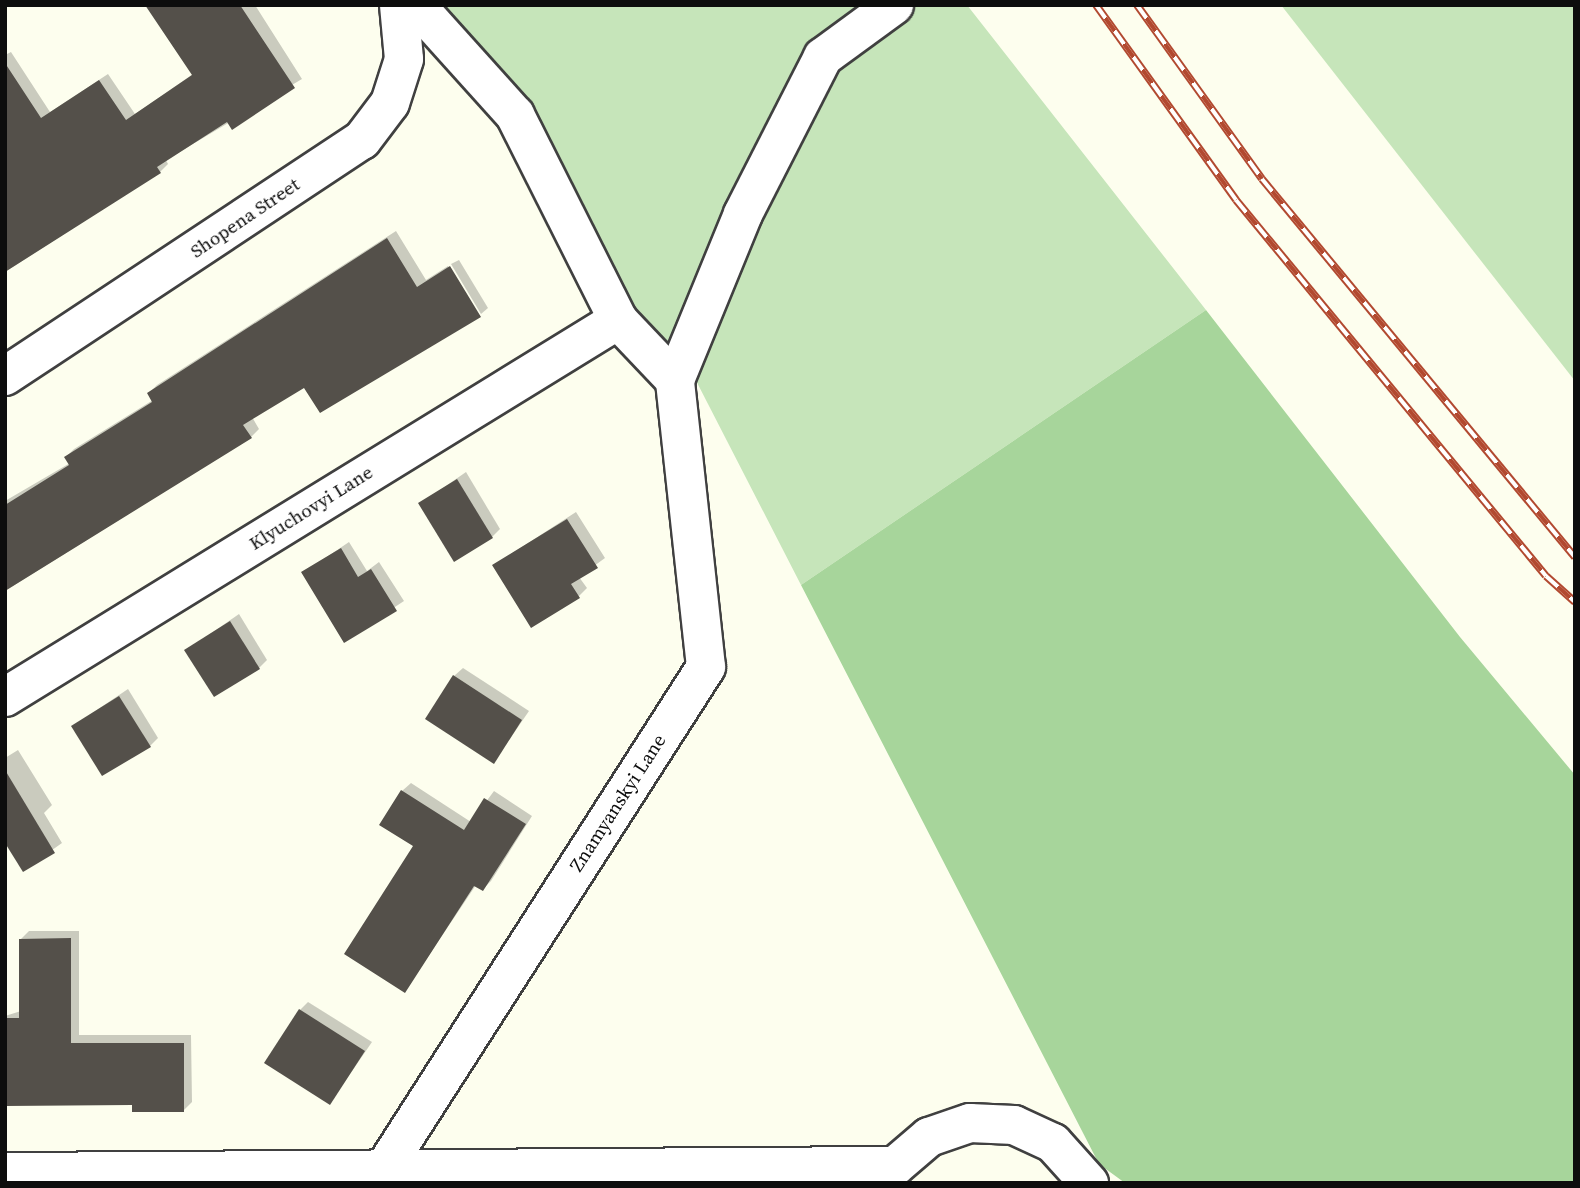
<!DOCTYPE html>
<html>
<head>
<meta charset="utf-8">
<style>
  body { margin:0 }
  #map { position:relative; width:1580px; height:1188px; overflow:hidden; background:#fdfeee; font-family:"Source Serif 4",serif }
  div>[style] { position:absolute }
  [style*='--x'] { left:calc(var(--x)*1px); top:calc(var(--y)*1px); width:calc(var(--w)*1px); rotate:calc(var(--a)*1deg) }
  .green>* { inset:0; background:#c6e5ba }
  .forest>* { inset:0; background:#a7d59b }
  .shadow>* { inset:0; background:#0003 }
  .building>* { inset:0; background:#54504a }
  .roads { filter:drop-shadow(2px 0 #404040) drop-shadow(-2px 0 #404040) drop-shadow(0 2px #404040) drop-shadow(0 -2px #404040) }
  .minor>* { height:38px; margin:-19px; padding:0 19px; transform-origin:19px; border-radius:19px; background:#fff }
  .rail>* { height:8px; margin-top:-4px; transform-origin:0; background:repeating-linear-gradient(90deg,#fff 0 16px,#b24930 0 32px); box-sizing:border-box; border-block:2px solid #b24930 }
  span { translate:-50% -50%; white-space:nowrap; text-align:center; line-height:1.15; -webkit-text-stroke:7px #fff; paint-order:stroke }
  .street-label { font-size:19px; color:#0d0d0d }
  .frame { position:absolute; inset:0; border:7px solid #0d0d0d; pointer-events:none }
</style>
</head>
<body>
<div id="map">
  <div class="green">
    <i style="clip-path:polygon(439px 5px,967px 5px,1206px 310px,801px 585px,689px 367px,632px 310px)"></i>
    <i style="clip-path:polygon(1281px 5px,1575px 5px,1575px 381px)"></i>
  </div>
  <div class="forest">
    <i style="clip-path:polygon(1206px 310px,1460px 637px,1575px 775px,1575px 1183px,1125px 1183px,1099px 1164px,801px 585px)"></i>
  </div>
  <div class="shadow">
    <i style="clip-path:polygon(147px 5px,255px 5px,302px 79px,166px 160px,168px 164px,160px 172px,5px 272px,5px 55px,11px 52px,50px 112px,108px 74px,135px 114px,193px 74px)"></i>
    <i style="clip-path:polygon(396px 231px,426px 280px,448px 266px,478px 316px,304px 385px,252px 417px,259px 429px,251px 437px,5px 591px,5px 501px,70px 463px,66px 457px,74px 449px,153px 400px,149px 393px,157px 385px)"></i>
    <i style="clip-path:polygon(459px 260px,488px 308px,481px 314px,451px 264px)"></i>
    <i style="clip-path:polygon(466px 472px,500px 529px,492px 537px,420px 504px)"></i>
    <i style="clip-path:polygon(576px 512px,605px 558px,579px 577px,587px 588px,579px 596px,494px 565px)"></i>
    <i style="clip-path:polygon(349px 542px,367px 571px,379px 562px,404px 601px,345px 640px,303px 573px)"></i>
    <i style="clip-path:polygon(239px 614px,267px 660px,259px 668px,187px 650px)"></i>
    <i style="clip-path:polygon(463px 668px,529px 711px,494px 762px,454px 676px)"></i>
    <i style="clip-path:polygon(128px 689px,158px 738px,150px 746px,73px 726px)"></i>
    <i style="clip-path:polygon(18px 750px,52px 805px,44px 813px,62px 843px,24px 870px,5px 840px,5px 758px)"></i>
    <i style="clip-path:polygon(411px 783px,471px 822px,494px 791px,532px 816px,491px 881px,483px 889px,476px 885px,405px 991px,415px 846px,402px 791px)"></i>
    <i style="clip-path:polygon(29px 931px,79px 931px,79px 1035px,191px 1035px,192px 1102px,184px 1110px,133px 1104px,5px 1102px,5px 1016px,21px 1011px,21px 939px)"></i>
    <i style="clip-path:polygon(308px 1002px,372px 1042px,330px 1103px,300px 1010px)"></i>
  </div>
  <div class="building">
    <i style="clip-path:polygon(145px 5px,240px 5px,295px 88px,232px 130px,227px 122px,157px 167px,161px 173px,5px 272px,5px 63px,41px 118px,99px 80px,126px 120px,192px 75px)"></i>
    <i style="clip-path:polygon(387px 238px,417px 287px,450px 266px,481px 317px,320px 413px,304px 388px,243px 425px,252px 438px,5px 591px,5px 505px,69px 465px,64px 457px,152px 402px,147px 393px)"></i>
    <i style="clip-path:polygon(457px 479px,493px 538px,454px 562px,418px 503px)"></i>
    <i style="clip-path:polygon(567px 519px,598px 568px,571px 584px,580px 598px,531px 628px,492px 565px)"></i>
    <i style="clip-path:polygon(341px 548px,358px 577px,371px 569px,397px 611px,344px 643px,301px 572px)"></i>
    <i style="clip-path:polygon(230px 621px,260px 669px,214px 697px,184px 650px)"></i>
    <i style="clip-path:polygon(453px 675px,522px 720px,494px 764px,425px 719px)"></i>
    <i style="clip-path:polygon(119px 696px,151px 747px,102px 776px,71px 726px)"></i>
    <i style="clip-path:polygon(5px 770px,55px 853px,23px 872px,5px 843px)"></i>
    <i style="clip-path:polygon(401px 790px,464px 830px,484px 798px,526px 824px,483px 891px,474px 886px,405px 993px,344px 954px,413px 846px,379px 825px)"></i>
    <i style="clip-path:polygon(71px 938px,71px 1043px,184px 1043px,184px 1112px,132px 1112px,132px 1105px,5px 1106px,5px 1018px,19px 1018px,19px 939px)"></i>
    <i style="clip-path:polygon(299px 1009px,365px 1051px,330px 1105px,264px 1063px)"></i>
  </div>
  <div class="roads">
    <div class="minor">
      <i style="--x:416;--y:5;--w:148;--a:48"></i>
      <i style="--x:515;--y:115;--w:229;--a:63.3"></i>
      <i style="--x:618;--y:320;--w:83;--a:46.5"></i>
      <i style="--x:5;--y:376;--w:428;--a:-33.5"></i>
      <i style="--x:362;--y:140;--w:46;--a:-52.9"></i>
      <i style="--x:390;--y:103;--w:46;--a:-72.3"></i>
      <i style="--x:404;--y:59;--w:54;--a:-95.3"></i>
      <i style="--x:5;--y:697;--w:720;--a:-31.59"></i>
      <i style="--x:5;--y:1172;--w:890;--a:-0.39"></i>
      <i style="--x:895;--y:1166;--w:45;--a:-40.5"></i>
      <i style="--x:929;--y:1137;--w:43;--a:-18.9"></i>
      <i style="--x:970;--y:1123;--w:44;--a:2.6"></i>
      <i style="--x:1014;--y:1125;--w:43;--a:24.8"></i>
      <i style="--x:1053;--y:1143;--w:54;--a:48"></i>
      <i style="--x:375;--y:1183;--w:613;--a:-57.32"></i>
      <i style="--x:706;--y:667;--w:289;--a:-96.2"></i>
      <i style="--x:675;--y:380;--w:179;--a:-67.7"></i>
      <i style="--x:743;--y:214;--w:176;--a:-63"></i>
      <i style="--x:823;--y:57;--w:88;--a:-36.2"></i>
    </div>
  </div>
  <div class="rail">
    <i style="--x:1096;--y:5;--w:240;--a:54.3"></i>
    <i style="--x:1236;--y:200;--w:487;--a:50.5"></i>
    <i style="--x:1546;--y:576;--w:39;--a:42"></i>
    <i style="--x:1137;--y:5;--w:214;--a:54.3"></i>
    <i style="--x:1262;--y:179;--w:491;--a:50.4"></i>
  </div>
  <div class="street-label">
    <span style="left:245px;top:218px;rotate:-34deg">Shopena Street</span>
    <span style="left:311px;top:508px;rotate:-32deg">Klyuchovyi Lane</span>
    <span style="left:618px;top:803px;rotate:-57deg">Znamyanskyi Lane</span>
  </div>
  <div class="frame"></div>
</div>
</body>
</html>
